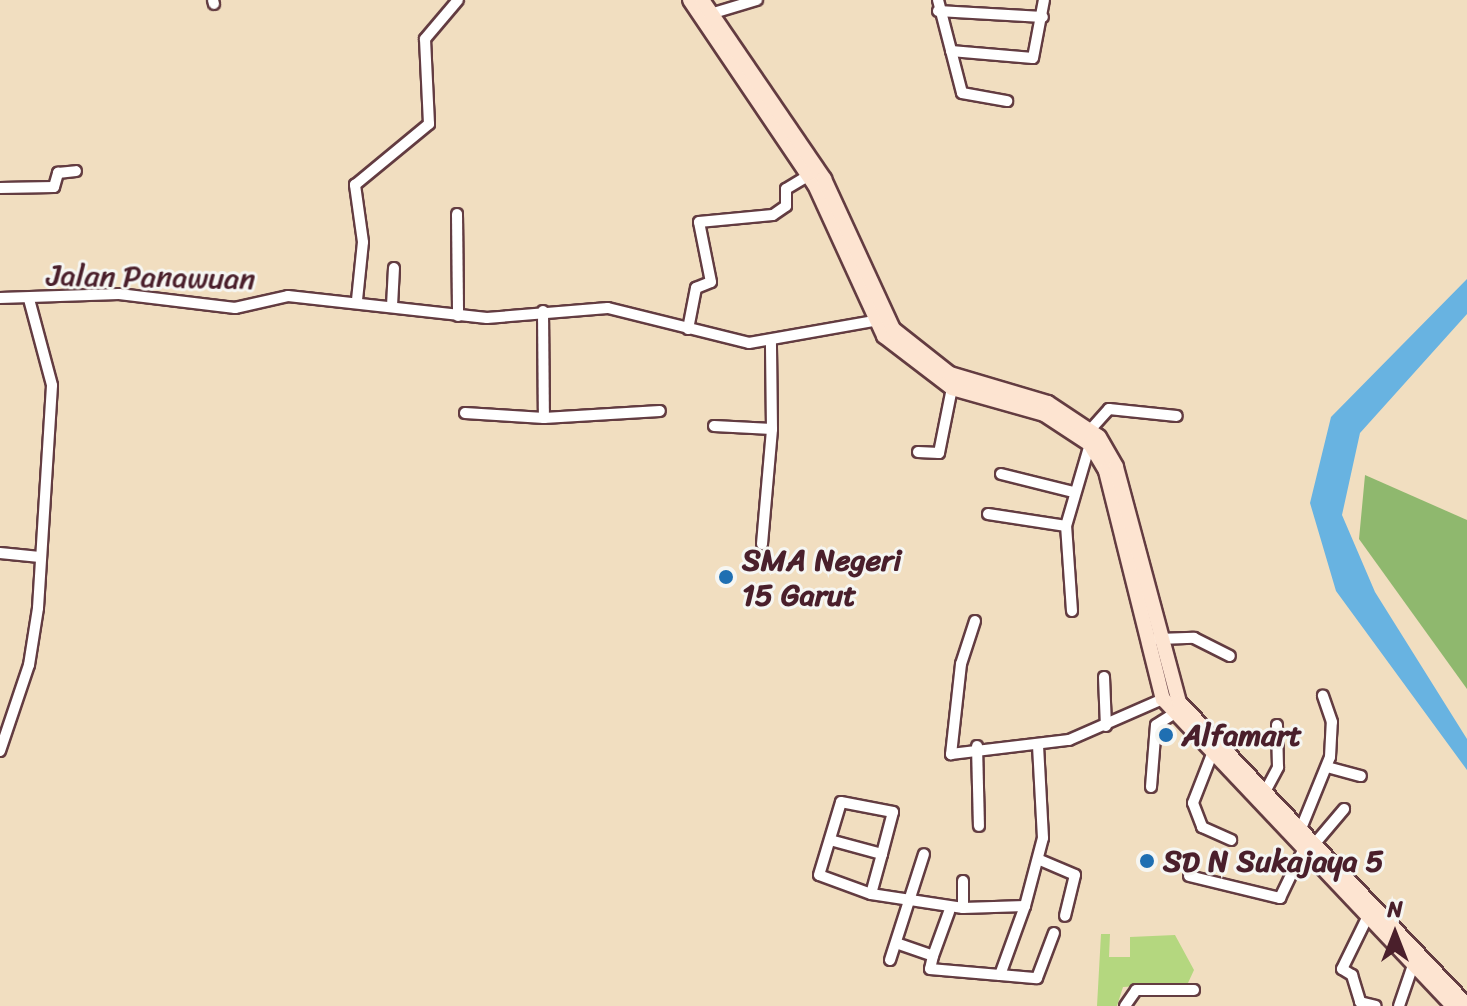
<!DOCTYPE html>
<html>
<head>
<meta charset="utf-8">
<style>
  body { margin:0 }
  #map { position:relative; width:1467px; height:1006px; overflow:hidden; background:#f1dec0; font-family:Sriracha,sans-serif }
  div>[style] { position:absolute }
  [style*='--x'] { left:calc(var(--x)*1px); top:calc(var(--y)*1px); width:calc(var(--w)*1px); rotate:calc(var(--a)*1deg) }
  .green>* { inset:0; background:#b4d77f }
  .forest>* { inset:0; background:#8fb86e }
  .water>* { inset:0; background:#68b3e1 }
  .roads { filter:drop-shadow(2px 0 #633c41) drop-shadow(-2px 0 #633c41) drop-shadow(0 2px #633c41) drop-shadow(0 -2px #633c41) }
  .street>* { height:10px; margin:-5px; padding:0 5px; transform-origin:5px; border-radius:5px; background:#fff }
  .secondary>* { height:14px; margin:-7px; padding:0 7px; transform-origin:7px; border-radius:7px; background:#fde4d1 }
  .dots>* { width:22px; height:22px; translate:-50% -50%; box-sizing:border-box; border:4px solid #f6f6f2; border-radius:50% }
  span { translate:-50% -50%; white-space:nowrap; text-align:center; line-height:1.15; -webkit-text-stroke:6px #f6f6f2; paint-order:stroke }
  .street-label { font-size:30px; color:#4a1f2b }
  .poi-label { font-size:30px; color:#4a1f2b; font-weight:700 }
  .left { translate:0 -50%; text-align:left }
  .north { position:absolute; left:1355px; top:894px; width:80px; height:80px; -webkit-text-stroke:6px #f6f6f2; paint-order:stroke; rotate:0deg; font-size:22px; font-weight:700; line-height:32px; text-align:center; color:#4a1f2b }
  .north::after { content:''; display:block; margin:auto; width:28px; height:36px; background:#4a1f2b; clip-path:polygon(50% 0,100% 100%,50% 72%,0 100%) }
</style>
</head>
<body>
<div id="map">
  <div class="green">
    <i style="clip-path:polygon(1101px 934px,1110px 934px,1109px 957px,1130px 957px,1130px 937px,1175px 935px,1194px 970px,1188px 983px,1123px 987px,1117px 1006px,1097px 1006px)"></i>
  </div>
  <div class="forest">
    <i style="clip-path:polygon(1365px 475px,1467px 520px,1467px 689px,1359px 539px)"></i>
  </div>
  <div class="water">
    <i style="clip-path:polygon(1467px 279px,1467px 314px,1360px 433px,1342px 515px,1375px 592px,1467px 739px,1467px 770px,1336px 591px,1310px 503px,1331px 417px)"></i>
  </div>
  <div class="roads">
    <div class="street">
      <i style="--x:213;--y:0;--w:4;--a:76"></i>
      <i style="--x:938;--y:0;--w:96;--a:75.5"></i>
      <i style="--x:962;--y:93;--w:46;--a:10.1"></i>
      <i style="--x:938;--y:11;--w:105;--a:3.3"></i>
      <i style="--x:710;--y:14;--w:49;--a:-16.6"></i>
      <i style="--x:951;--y:51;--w:82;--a:4.9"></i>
      <i style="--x:1033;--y:58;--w:59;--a:-79.3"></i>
      <i style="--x:0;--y:188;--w:54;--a:-1.1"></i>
      <i style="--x:54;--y:187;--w:15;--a:-74"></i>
      <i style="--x:58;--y:173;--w:18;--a:-6"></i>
      <i style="--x:457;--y:214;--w:102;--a:89.4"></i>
      <i style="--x:0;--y:298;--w:119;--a:-1.9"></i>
      <i style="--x:119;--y:294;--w:117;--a:6.9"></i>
      <i style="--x:235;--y:308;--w:54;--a:-12.8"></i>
      <i style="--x:288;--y:296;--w:200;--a:6.3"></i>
      <i style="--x:487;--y:318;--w:121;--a:-4.7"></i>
      <i style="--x:608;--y:308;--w:145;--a:13.9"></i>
      <i style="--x:749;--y:343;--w:133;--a:-10"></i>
      <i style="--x:357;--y:300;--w:58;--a:-84.1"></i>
      <i style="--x:363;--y:242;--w:58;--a:-98"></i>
      <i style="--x:355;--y:185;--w:96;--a:-39.5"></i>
      <i style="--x:429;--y:124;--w:85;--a:-92.7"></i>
      <i style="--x:425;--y:39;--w:51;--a:-49.8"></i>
      <i style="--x:392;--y:306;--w:38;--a:-87"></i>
      <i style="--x:543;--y:311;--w:107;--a:89.5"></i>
      <i style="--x:544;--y:418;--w:116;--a:-3.5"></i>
      <i style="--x:688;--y:329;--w:42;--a:-79"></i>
      <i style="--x:696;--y:288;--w:16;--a:-22"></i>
      <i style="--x:711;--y:282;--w:61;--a:-101.3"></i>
      <i style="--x:699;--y:222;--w:74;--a:-5.4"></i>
      <i style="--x:773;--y:215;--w:16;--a:-35"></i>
      <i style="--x:786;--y:206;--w:17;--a:-90"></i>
      <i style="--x:786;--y:189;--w:26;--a:-31"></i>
      <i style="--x:465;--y:413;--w:79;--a:3.6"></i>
      <i style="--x:714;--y:426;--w:58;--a:3"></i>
      <i style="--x:772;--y:429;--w:86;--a:-90.7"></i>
      <i style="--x:1091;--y:429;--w:27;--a:-48"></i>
      <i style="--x:1109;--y:409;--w:68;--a:5.9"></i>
      <i style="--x:918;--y:452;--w:21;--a:3"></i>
      <i style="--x:939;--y:453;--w:66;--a:-78.7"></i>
      <i style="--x:1001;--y:474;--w:74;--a:14"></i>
      <i style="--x:988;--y:514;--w:79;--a:8.7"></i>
      <i style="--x:762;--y:544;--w:115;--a:-85"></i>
      <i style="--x:0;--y:553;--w:40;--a:5.7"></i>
      <i style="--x:1072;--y:611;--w:85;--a:-94"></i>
      <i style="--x:1066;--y:526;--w:85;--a:-73.7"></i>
      <i style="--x:975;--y:621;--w:45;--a:108"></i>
      <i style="--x:961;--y:664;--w:91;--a:96.3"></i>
      <i style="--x:951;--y:754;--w:119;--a:-6.8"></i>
      <i style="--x:1069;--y:740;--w:103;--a:-23.6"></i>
      <i style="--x:1158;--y:639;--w:36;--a:-2"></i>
      <i style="--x:1194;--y:638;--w:40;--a:26.6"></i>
      <i style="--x:1104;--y:677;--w:49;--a:87.7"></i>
      <i style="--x:977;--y:746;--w:80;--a:88.6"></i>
      <i style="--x:1214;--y:749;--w:58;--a:111.3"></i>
      <i style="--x:1193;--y:803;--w:26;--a:69"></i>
      <i style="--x:1202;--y:827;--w:32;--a:24"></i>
      <i style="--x:0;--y:751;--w:91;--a:-71.4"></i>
      <i style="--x:29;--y:665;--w:58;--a:-81"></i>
      <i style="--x:38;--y:608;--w:223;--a:-86.4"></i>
      <i style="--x:52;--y:385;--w:89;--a:-105"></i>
      <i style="--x:1327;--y:767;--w:35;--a:15"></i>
      <i style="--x:1151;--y:787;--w:62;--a:-85.4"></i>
      <i style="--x:1156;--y:725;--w:22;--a:-32"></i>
      <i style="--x:1266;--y:790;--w:26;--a:-62"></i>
      <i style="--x:1278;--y:767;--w:42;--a:-91.4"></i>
      <i style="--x:1302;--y:826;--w:74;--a:-67.9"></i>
      <i style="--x:1330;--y:757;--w:35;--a:-87"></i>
      <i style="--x:1332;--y:722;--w:28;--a:-109"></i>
      <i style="--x:830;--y:840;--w:54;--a:15.1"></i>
      <i style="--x:882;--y:854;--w:41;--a:105.4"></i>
      <i style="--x:871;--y:894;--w:93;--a:8.7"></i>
      <i style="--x:1317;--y:841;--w:42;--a:-49.8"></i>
      <i style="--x:1040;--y:860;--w:38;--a:23"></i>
      <i style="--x:1075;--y:875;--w:42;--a:103.7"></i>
      <i style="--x:1189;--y:876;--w:94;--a:13.6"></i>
      <i style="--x:1280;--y:898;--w:60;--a:-64.3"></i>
      <i style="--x:963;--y:881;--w:27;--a:90"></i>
      <i style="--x:963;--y:908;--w:62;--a:-1.8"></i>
      <i style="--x:1025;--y:906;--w:70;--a:-75.2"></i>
      <i style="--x:1043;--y:838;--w:93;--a:-93.1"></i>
      <i style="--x:871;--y:894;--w:55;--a:-159.9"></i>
      <i style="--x:819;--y:875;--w:76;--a:-73.2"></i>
      <i style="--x:841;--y:802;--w:53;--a:10.9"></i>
      <i style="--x:893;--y:812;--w:43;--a:104.7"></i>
      <i style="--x:1368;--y:916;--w:59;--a:116.1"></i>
      <i style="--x:1342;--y:969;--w:12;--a:31"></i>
      <i style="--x:1352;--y:975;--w:28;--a:73"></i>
      <i style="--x:1360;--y:1002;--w:16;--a:14"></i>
      <i style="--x:896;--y:943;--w:39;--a:19"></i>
      <i style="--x:933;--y:956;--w:47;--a:-70"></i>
      <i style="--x:933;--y:956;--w:13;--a:103"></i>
      <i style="--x:930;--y:969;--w:70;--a:4.9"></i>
      <i style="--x:1000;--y:975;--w:73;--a:-70.1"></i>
      <i style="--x:890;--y:960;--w:111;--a:-72.2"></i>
      <i style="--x:1000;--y:975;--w:37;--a:5"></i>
      <i style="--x:1037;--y:978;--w:48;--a:-69.3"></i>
      <i style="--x:1125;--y:1006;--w:19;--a:-55"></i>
      <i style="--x:1136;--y:990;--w:58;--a:0"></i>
      <i style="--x:1399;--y:1006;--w:43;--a:-71.1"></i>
    </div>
    <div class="secondary">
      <i style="--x:690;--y:0;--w:223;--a:56"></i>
      <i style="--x:815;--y:185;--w:166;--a:65.4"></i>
      <i style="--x:884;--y:336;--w:86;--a:37.4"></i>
      <i style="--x:952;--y:388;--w:96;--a:15.8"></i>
      <i style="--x:1044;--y:414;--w:55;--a:33.1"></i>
      <i style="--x:1090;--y:444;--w:31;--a:59"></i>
      <i style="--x:1106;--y:471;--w:235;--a:76"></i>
      <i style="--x:1163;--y:699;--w:422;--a:46.6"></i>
      <i style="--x:702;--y:0;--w:217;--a:55.7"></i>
      <i style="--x:824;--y:179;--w:165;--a:65.3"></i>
      <i style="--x:893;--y:329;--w:73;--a:38.3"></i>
      <i style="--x:950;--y:374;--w:102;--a:16.5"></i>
      <i style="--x:1048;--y:403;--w:61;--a:33.7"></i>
      <i style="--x:1099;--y:437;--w:34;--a:60"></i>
      <i style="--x:1116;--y:467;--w:243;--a:75"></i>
      <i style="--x:1179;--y:702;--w:419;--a:46.5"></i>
    </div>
  </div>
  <div class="dots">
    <i style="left:726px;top:577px;background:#1f6fb2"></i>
    <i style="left:1166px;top:735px;background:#1f6fb2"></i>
    <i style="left:1147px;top:861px;background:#1f6fb2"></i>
  </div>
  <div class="street-label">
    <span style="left:151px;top:277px;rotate:1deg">Jalan Panawuan</span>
  </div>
  <div class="poi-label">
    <span class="left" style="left:742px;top:577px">SMA Negeri<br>15 Garut</span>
    <span class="left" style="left:1182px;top:735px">Alfamart</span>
    <span class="left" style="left:1163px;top:861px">SD N Sukajaya 5</span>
  </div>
  <div class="north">N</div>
</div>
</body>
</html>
